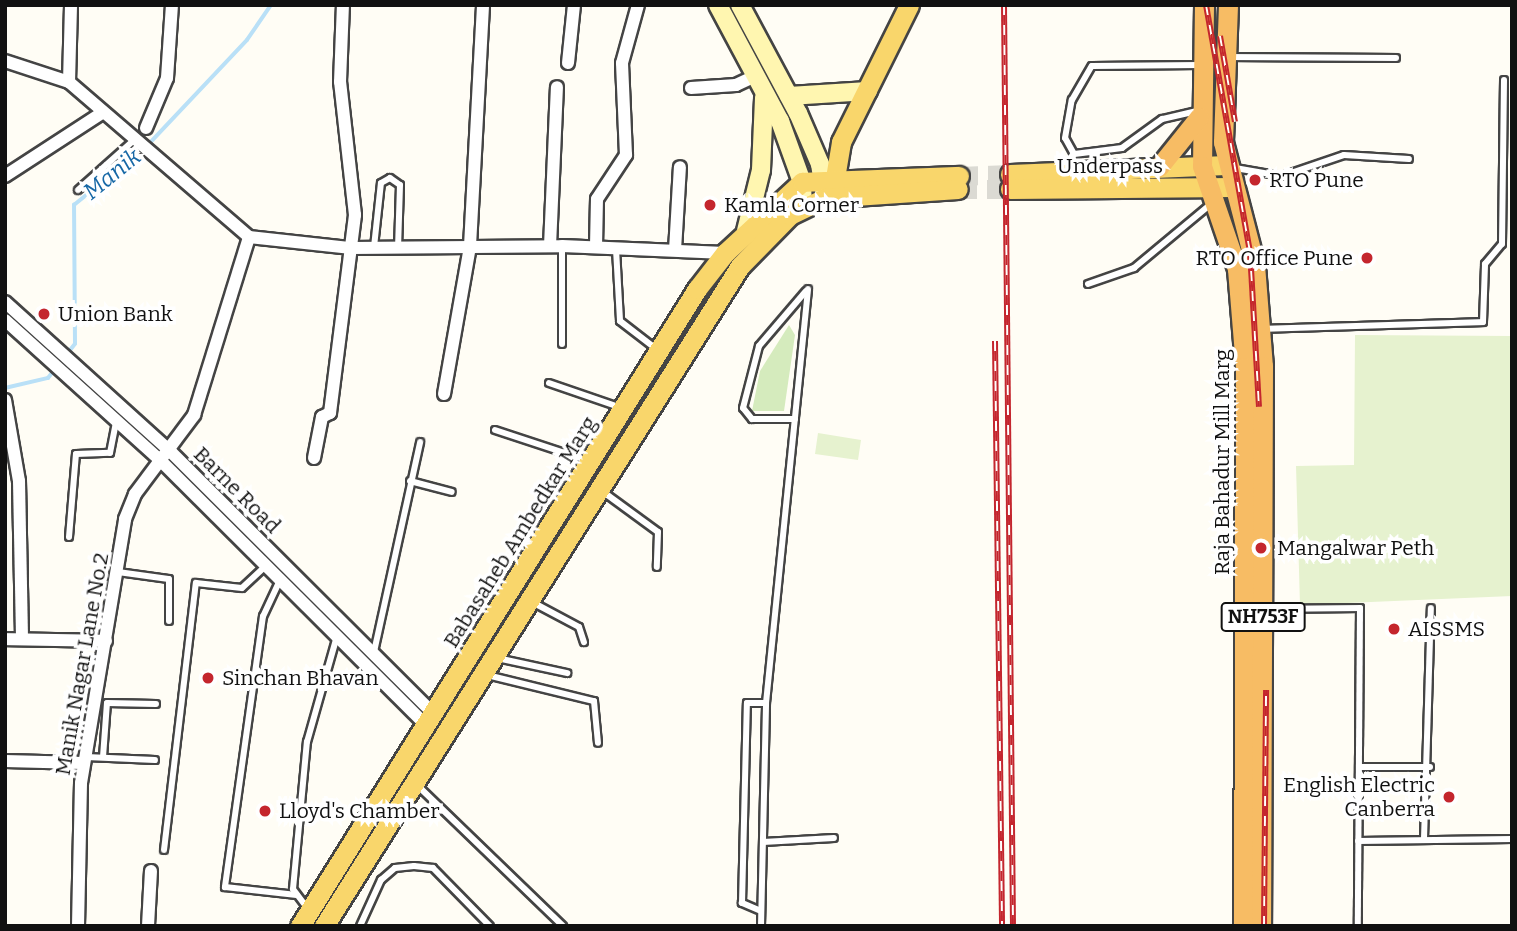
<!DOCTYPE html>
<html>
<head>
<meta charset="utf-8">
<style>
  body { margin:0 }
  #map { position:relative; width:1517px; height:931px; overflow:hidden; background:#fffdf5; font-family:Bitter,serif }
  div>[style] { position:absolute }
  [style*='--x'] { left:calc(var(--x)*1px); top:calc(var(--y)*1px); width:calc(var(--w)*1px); rotate:calc(var(--a)*1deg) }
  .green>* { inset:0; background:#d5ebbd }
  .pitch>* { inset:0; background:#e6f2cf }
  .stream>* { height:3.5px; margin:-1.75px; padding:0 1.75px; transform-origin:1.75px; border-radius:1.75px; background:#b9e0f7 }
  .primary-tunnel>* { height:19px; margin-top:-9.5px; transform-origin:0; background:repeating-linear-gradient(90deg,#dbdad3 0 19px,transparent 0 29px) }
  .roads { filter:drop-shadow(2px 0 #444) drop-shadow(-2px 0 #444) drop-shadow(0 2px #444) drop-shadow(0 -2px #444) }
  .service>* { height:6px; margin:-3px; padding:0 3px; transform-origin:3px; border-radius:3px; background:#fff }
  .minor>* { height:12px; margin:-6px; padding:0 6px; transform-origin:6px; border-radius:6px; background:#fff }
  .secondary>* { height:18px; margin:-9px; padding:0 9px; transform-origin:9px; border-radius:9px; background:#fff6b0 }
  .primary>* { height:19px; margin:-9.5px; padding:0 9.5px; transform-origin:9.5px; border-radius:9.5px; background:#f9d66b }
  .trunk>* { height:19px; margin:-9.5px; padding:0 9.5px; transform-origin:9.5px; border-radius:9.5px; background:#f7bc64 }
  .rail>* { height:6px; margin-top:-3px; transform-origin:0; background:repeating-linear-gradient(90deg,#fff 0 10px,#c4262e 0 20px); box-sizing:border-box; border-block:2px solid #c4262e }
  .dots>* { width:19px; height:19px; translate:-50% -50%; box-sizing:border-box; border:4px solid #fff; border-radius:50% }
  span { translate:-50% -50%; white-space:nowrap; text-align:center; line-height:1.15; -webkit-text-stroke:7px #fff; paint-order:stroke }
  .shield-label span { padding:2px 5px; background:#fff; border:2px solid; border-radius:5px; -webkit-text-stroke-width:0 }
  .shield-label { font-size:19px; color:#111; font-weight:700 }
  .street-label { font-size:21px; color:#111 }
  .poi-label { font-size:21px; color:#111 }
  .left { translate:0 -50%; text-align:left }
  .right { translate:-100% -50%; text-align:right }
  .water-label { font-size:23px; color:#1768a6; font-style:italic }
  .frame { position:absolute; inset:0; border:7px solid #111; pointer-events:none }
</style>
</head>
<body>
<div id="map">
  <div class="green">
    <i style="clip-path:polygon(789px 325px,795px 335px,784px 411px,752px 411px,760px 371px)"></i>
  </div>
  <div class="pitch">
    <i style="clip-path:polygon(1355px 335px,1512px 336px,1512px 596px,1300px 605px,1296px 466px,1354px 465px)"></i>
    <i style="clip-path:polygon(818px 433px,861px 440px,858px 460px,815px 454px)"></i>
  </div>
  <div class="stream">
    <i style="--x:148;--y:145;--w:144;--a:-46.7"></i>
    <i style="--x:247;--y:40;--w:42;--a:-55.6"></i>
    <i style="--x:5;--y:388;--w:44;--a:-13.1"></i>
    <i style="--x:48;--y:378;--w:43;--a:-51.5"></i>
    <i style="--x:75;--y:344;--w:139;--a:-90.4"></i>
    <i style="--x:74;--y:205;--w:87;--a:-39"></i>
  </div>
  <div class="primary-tunnel">
    <i style="--x:959;--y:176;--w:51;--a:-2.2"></i>
    <i style="--x:958;--y:189;--w:52;--a:0"></i>
  </div>
  <div class="roads">
    <div class="service">
      <i style="--x:1228;--y:57;--w:168;--a:0.3"></i>
      <i style="--x:1197;--y:111;--w:36;--a:167"></i>
      <i style="--x:1162;--y:119;--w:49;--a:144.1"></i>
      <i style="--x:1122;--y:148;--w:48;--a:172.9"></i>
      <i style="--x:1074;--y:154;--w:18;--a:-119"></i>
      <i style="--x:1065;--y:138;--w:39;--a:-80"></i>
      <i style="--x:1072;--y:100;--w:39;--a:-60"></i>
      <i style="--x:1092;--y:66;--w:108;--a:-0.5"></i>
      <i style="--x:1235;--y:168;--w:48;--a:9.7"></i>
      <i style="--x:1282;--y:176;--w:65;--a:-18.7"></i>
      <i style="--x:1344;--y:155;--w:65;--a:3.5"></i>
      <i style="--x:78;--y:190;--w:74;--a:-41.7"></i>
      <i style="--x:374;--y:247;--w:64;--a:-83.8"></i>
      <i style="--x:381;--y:183;--w:10;--a:-29"></i>
      <i style="--x:390;--y:178;--w:12;--a:35"></i>
      <i style="--x:400;--y:185;--w:62;--a:91.8"></i>
      <i style="--x:616;--y:249;--w:72;--a:86.8"></i>
      <i style="--x:620;--y:321;--w:44;--a:37.6"></i>
      <i style="--x:1088;--y:284;--w:49;--a:-19.2"></i>
      <i style="--x:1134;--y:268;--w:102;--a:-39.8"></i>
      <i style="--x:1262;--y:329;--w:221;--a:-1.8"></i>
      <i style="--x:1483;--y:322;--w:58;--a:-88"></i>
      <i style="--x:1485;--y:264;--w:26;--a:-50"></i>
      <i style="--x:1502;--y:244;--w:164;--a:-89.3"></i>
      <i style="--x:562;--y:344;--w:98;--a:-90"></i>
      <i style="--x:549;--y:383;--w:74;--a:18.9"></i>
      <i style="--x:795;--y:419;--w:43;--a:180"></i>
      <i style="--x:752;--y:419;--w:14;--a:-129"></i>
      <i style="--x:743;--y:408;--w:64;--a:-75.5"></i>
      <i style="--x:759;--y:346;--w:72;--a:-49.5"></i>
      <i style="--x:495;--y:430;--w:96;--a:18.2"></i>
      <i style="--x:410;--y:481;--w:43;--a:14.7"></i>
      <i style="--x:602;--y:491;--w:69;--a:36.2"></i>
      <i style="--x:658;--y:532;--w:35;--a:92"></i>
      <i style="--x:69;--y:537;--w:83;--a:-85.2"></i>
      <i style="--x:76;--y:454;--w:34;--a:-2"></i>
      <i style="--x:110;--y:453;--w:32;--a:-79"></i>
      <i style="--x:118;--y:572;--w:51;--a:7.8"></i>
      <i style="--x:169;--y:579;--w:42;--a:90"></i>
      <i style="--x:280;--y:580;--w:40;--a:115"></i>
      <i style="--x:263;--y:616;--w:274;--a:98"></i>
      <i style="--x:225;--y:887;--w:72;--a:6.3"></i>
      <i style="--x:532;--y:602;--w:53;--a:28"></i>
      <i style="--x:579;--y:627;--w:16;--a:72"></i>
      <i style="--x:1266;--y:609;--w:94;--a:-0.6"></i>
      <i style="--x:1360;--y:608;--w:318;--a:90.4"></i>
      <i style="--x:374;--y:652;--w:215;--a:-77.6"></i>
      <i style="--x:497;--y:658;--w:72;--a:12.1"></i>
      <i style="--x:487;--y:675;--w:110;--a:13.7"></i>
      <i style="--x:594;--y:701;--w:42;--a:84.6"></i>
      <i style="--x:86;--y:757;--w:69;--a:2.5"></i>
      <i style="--x:103;--y:757;--w:54;--a:-85.8"></i>
      <i style="--x:107;--y:703;--w:49;--a:1.2"></i>
      <i style="--x:1359;--y:767;--w:71;--a:0"></i>
      <i style="--x:417;--y:785;--w:203;--a:44"></i>
      <i style="--x:1424;--y:839;--w:231;--a:-88.3"></i>
      <i style="--x:1358;--y:841;--w:154;--a:-0.7"></i>
      <i style="--x:763;--y:842;--w:71;--a:-3.2"></i>
      <i style="--x:164;--y:850;--w:269;--a:-83.2"></i>
      <i style="--x:196;--y:583;--w:46;--a:6.2"></i>
      <i style="--x:242;--y:588;--w:33;--a:-43"></i>
      <i style="--x:308;--y:909;--w:25;--a:-127"></i>
      <i style="--x:293;--y:889;--w:148;--a:-84.6"></i>
      <i style="--x:307;--y:742;--w:110;--a:-74.2"></i>
      <i style="--x:761;--y:911;--w:21;--a:-157"></i>
      <i style="--x:742;--y:903;--w:200;--a:-88.6"></i>
      <i style="--x:747;--y:703;--w:19;--a:0"></i>
      <i style="--x:360;--y:926;--w:51;--a:-65.5"></i>
      <i style="--x:381;--y:880;--w:18;--a:-41"></i>
      <i style="--x:395;--y:868;--w:19;--a:-6"></i>
      <i style="--x:414;--y:866;--w:19;--a:6"></i>
      <i style="--x:433;--y:868;--w:81;--a:45.5"></i>
      <i style="--x:761;--y:926;--w:223;--a:-88.7"></i>
      <i style="--x:766;--y:703;--w:416;--a:-84.2"></i>
    </div>
    <div class="minor">
      <i style="--x:5;--y:61;--w:67;--a:18.2"></i>
      <i style="--x:69;--y:82;--w:238;--a:40.7"></i>
      <i style="--x:249;--y:237;--w:103;--a:6.2"></i>
      <i style="--x:351;--y:248;--w:211;--a:-0.5"></i>
      <i style="--x:562;--y:246;--w:163;--a:2.5"></i>
      <i style="--x:568;--y:63;--w:58;--a:-84.1"></i>
      <i style="--x:69;--y:82;--w:77;--a:-88.5"></i>
      <i style="--x:691;--y:88;--w:45;--a:-3.8"></i>
      <i style="--x:736;--y:85;--w:23;--a:-25"></i>
      <i style="--x:146;--y:128;--w:54;--a:-67.2"></i>
      <i style="--x:167;--y:78;--w:73;--a:-86.1"></i>
      <i style="--x:5;--y:176;--w:116;--a:-33"></i>
      <i style="--x:550;--y:246;--w:159;--a:-87.5"></i>
      <i style="--x:596;--y:246;--w:47;--a:-88.8"></i>
      <i style="--x:597;--y:199;--w:53;--a:-56.6"></i>
      <i style="--x:626;--y:155;--w:92;--a:-92.5"></i>
      <i style="--x:622;--y:63;--w:60;--a:-74.6"></i>
      <i style="--x:675;--y:250;--w:83;--a:-86.6"></i>
      <i style="--x:5;--y:302;--w:224;--a:42.1"></i>
      <i style="--x:171;--y:452;--w:370;--a:44.9"></i>
      <i style="--x:5;--y:320;--w:212;--a:42.1"></i>
      <i style="--x:162;--y:462;--w:373;--a:44.9"></i>
      <i style="--x:444;--y:394;--w:150;--a:-80"></i>
      <i style="--x:470;--y:246;--w:241;--a:-86.9"></i>
      <i style="--x:5;--y:400;--w:82;--a:80.2"></i>
      <i style="--x:19;--y:481;--w:158;--a:88.9"></i>
      <i style="--x:314;--y:458;--w:42;--a:-79"></i>
      <i style="--x:322;--y:417;--w:9;--a:-27"></i>
      <i style="--x:330;--y:413;--w:200;--a:-82.8"></i>
      <i style="--x:355;--y:215;--w:134;--a:-96.4"></i>
      <i style="--x:340;--y:82;--w:77;--a:-87.8"></i>
      <i style="--x:5;--y:639;--w:101;--a:1.1"></i>
      <i style="--x:5;--y:761;--w:78;--a:1.5"></i>
      <i style="--x:78;--y:926;--w:143;--a:-88.8"></i>
      <i style="--x:81;--y:783;--w:268;--a:-80.5"></i>
      <i style="--x:125;--y:519;--w:27;--a:-68"></i>
      <i style="--x:135;--y:494;--w:99;--a:-53.2"></i>
      <i style="--x:194;--y:415;--w:186;--a:-72.8"></i>
      <i style="--x:148;--y:926;--w:55;--a:-86.9"></i>
    </div>
    <div class="secondary">
      <i style="--x:718;--y:5;--w:132;--a:61.9"></i>
      <i style="--x:780;--y:121;--w:65;--a:70.2"></i>
      <i style="--x:802;--y:182;--w:23;--a:88"></i>
      <i style="--x:740;--y:5;--w:123;--a:61.8"></i>
      <i style="--x:798;--y:113;--w:56;--a:66.7"></i>
      <i style="--x:820;--y:164;--w:32;--a:81"></i>
      <i style="--x:789;--y:96;--w:79;--a:-3.6"></i>
      <i style="--x:746;--y:231;--w:63;--a:-76.2"></i>
      <i style="--x:761;--y:170;--w:73;--a:-87.6"></i>
    </div>
    <div class="primary">
      <i style="--x:1010;--y:174;--w:216;--a:-2.4"></i>
      <i style="--x:1010;--y:189;--w:223;--a:-0.5"></i>
      <i style="--x:833;--y:190;--w:49;--a:-80.5"></i>
      <i style="--x:841;--y:142;--w:153;--a:-63.6"></i>
      <i style="--x:300;--y:926;--w:751;--a:-58.07"></i>
      <i style="--x:697;--y:289;--w:46;--a:-52.1"></i>
      <i style="--x:725;--y:253;--w:105;--a:-42.7"></i>
      <i style="--x:802;--y:182;--w:157;--a:-2.2"></i>
      <i style="--x:324;--y:926;--w:780;--a:-57.78"></i>
      <i style="--x:740;--y:266;--w:71;--a:-45.6"></i>
      <i style="--x:790;--y:215;--w:39;--a:-26"></i>
      <i style="--x:825;--y:198;--w:133;--a:-3.9"></i>
    </div>
    <div class="trunk">
      <i style="--x:1204;--y:5;--w:161;--a:90.7"></i>
      <i style="--x:1202;--y:166;--w:109;--a:71.2"></i>
      <i style="--x:1237;--y:269;--w:98;--a:85.3"></i>
      <i style="--x:1245;--y:367;--w:559;--a:90.2"></i>
      <i style="--x:1228;--y:5;--w:137;--a:92.1"></i>
      <i style="--x:1223;--y:142;--w:127;--a:75.4"></i>
      <i style="--x:1255;--y:265;--w:101;--a:85.5"></i>
      <i style="--x:1263;--y:366;--w:560;--a:90.2"></i>
      <i style="--x:1159;--y:167;--w:64;--a:-51.3"></i>
    </div>
  </div>
  <div class="rail">
    <i style="--x:1004;--y:5;--w:921;--a:89.44"></i>
    <i style="--x:1206;--y:5;--w:250;--a:79.9"></i>
    <i style="--x:1250;--y:251;--w:156;--a:86.7"></i>
    <i style="--x:1220;--y:36;--w:87;--a:80.1"></i>
    <i style="--x:995;--y:341;--w:585;--a:89.31"></i>
    <i style="--x:1264;--y:926;--w:236;--a:-89.5"></i>
  </div>
  <div class="dots">
    <i style="left:1255px;top:180px;background:#c4262e"></i>
    <i style="left:710px;top:205px;background:#c4262e"></i>
    <i style="left:1367px;top:258px;background:#c4262e"></i>
    <i style="left:44px;top:314px;background:#c4262e"></i>
    <i style="left:1261px;top:548px;background:#c4262e"></i>
    <i style="left:1394px;top:629px;background:#c4262e"></i>
    <i style="left:208px;top:678px;background:#c4262e"></i>
    <i style="left:1449px;top:797px;background:#c4262e"></i>
    <i style="left:265px;top:811px;background:#c4262e"></i>
  </div>
  <div class="shield-label">
    <span style="left:1263px;top:617px">NH753F</span>
  </div>
  <div class="street-label">
    <span style="left:1110px;top:166px">Underpass</span>
    <span style="left:1222px;top:462px;rotate:-90deg">Raja Bahadur Mill Marg</span>
    <span style="left:237px;top:490px;rotate:45deg">Barne Road</span>
    <span style="left:520px;top:532px;rotate:-58deg">Babasaheb Ambedkar Marg</span>
    <span style="left:82px;top:664px;rotate:-80deg">Manik Nagar Lane No.2</span>
  </div>
  <div class="poi-label">
    <span class="left" style="left:1269px;top:180px">RTO Pune</span>
    <span class="left" style="left:724px;top:205px">Kamla Corner</span>
    <span class="right" style="left:1353px;top:258px">RTO Office Pune</span>
    <span class="left" style="left:58px;top:314px">Union Bank</span>
    <span class="left" style="left:1277px;top:548px">Mangalwar Peth</span>
    <span class="left" style="left:1408px;top:629px">AISSMS</span>
    <span class="left" style="left:222px;top:678px">Sinchan Bhavan</span>
    <span class="right" style="left:1435px;top:797px">English Electric<br>Canberra</span>
    <span class="left" style="left:279px;top:811px">Lloyd's Chamber</span>
  </div>
  <div class="water-label">
    <span style="left:112px;top:174px;rotate:-39deg">Manik</span>
  </div>
  <div class="frame"></div>
</div>
</body>
</html>
